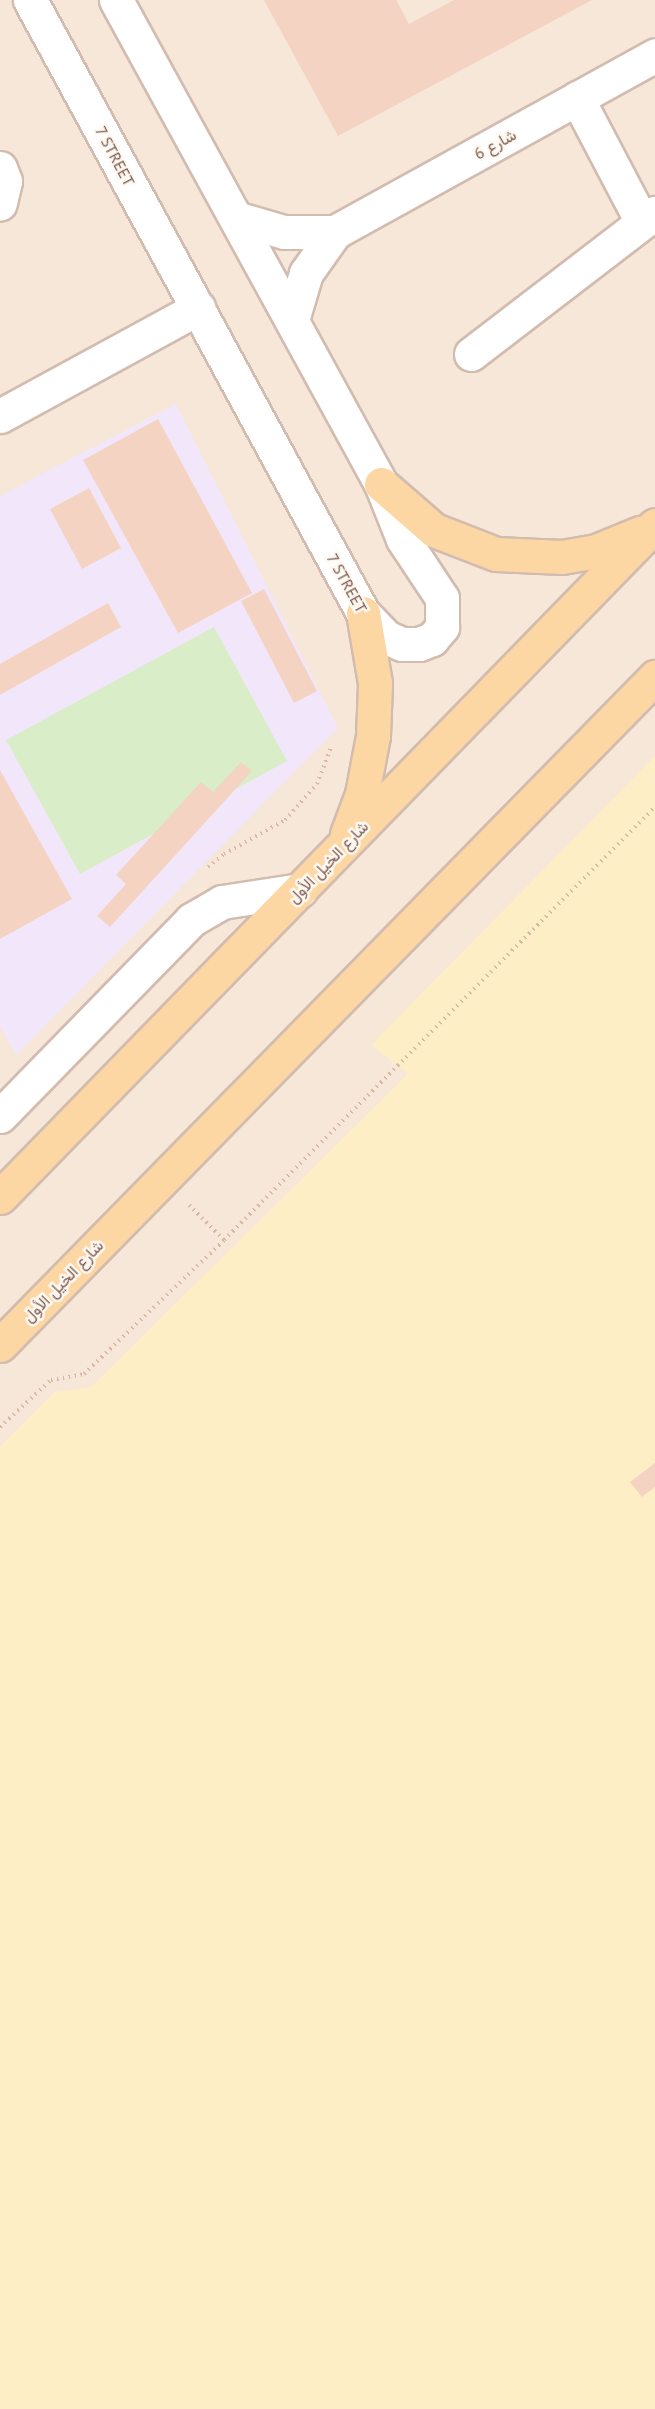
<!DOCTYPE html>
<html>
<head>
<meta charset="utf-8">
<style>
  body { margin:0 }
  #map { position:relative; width:655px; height:2409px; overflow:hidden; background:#fdf5eb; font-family:"PT Sans",Vazirmatn,sans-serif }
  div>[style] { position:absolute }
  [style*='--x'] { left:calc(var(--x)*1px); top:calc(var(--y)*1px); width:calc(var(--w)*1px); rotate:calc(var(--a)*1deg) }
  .residential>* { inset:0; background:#f6e7d9 }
  .education>* { inset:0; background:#f2e7fa }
  .green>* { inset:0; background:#d9edc8 }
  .sand>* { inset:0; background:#fdeec5 }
  .building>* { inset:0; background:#f4d3c2 }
  .path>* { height:4px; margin-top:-2px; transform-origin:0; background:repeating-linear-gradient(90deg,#dab6a4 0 1.5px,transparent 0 6px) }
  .roads { filter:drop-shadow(2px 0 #d2bcaf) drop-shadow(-2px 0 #d2bcaf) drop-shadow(0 2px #d2bcaf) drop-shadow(0 -2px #d2bcaf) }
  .minor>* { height:33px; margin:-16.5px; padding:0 16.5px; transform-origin:16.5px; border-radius:16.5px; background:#fff }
  .major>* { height:33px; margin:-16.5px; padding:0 16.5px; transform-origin:16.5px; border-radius:16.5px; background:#fdd7a3 }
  span { translate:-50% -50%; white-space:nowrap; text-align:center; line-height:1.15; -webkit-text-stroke:5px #fff9f3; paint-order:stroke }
  .street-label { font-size:16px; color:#7b5a4c }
</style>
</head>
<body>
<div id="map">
  <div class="residential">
    <i style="clip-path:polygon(0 0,655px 0,655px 2409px,0 2409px)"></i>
  </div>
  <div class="education">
    <i style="clip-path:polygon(176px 404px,338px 728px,16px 1055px,0 1026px,0 496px)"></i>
  </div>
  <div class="green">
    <i style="clip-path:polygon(214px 627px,287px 761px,80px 874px,6px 740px)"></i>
  </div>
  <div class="sand">
    <i style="clip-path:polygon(655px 756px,655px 2409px,0 2409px,0 1447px,55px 1392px,91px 1387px,408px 1074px,371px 1045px)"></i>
  </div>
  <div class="building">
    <i style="clip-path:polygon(264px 0,396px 0,409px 24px,454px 0,592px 0,338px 136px)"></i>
    <i style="clip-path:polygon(158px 419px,252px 593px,178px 633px,83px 460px)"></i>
    <i style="clip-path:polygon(89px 488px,121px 548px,82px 569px,50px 509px)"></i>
    <i style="clip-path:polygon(264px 589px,317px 691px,294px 703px,241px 601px)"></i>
    <i style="clip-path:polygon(108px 603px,121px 627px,0 695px,0 664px)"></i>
    <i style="clip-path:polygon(241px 762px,252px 771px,110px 927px,97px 916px,126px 884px,116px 875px,201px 782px,213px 792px)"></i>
    <i style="clip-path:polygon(0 770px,72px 899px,0 939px)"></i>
    <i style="clip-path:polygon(655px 1463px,655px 1487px,642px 1497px,630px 1482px)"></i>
  </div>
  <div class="path">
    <i style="--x:208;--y:867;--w:21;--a:-39"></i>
    <i style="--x:224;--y:854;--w:70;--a:-29.1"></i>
    <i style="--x:285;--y:820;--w:48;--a:-48.4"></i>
    <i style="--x:317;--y:784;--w:40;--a:-69"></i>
    <i style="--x:189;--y:1205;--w:49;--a:45"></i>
    <i style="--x:0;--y:1427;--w:69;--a:-42.7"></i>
    <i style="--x:51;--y:1380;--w:34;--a:-10"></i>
    <i style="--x:84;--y:1374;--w:194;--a:-43.7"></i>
    <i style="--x:224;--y:1240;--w:611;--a:-45.13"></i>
  </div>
  <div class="roads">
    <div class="minor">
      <i style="--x:30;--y:0;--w:698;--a:61.49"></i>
      <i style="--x:363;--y:613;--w:33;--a:46"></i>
      <i style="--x:386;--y:637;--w:17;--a:24"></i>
      <i style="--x:402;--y:644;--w:17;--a:0"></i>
      <i style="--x:419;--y:644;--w:14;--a:-21"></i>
      <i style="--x:432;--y:639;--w:16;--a:-50"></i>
      <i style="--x:442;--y:627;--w:29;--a:-90"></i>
      <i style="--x:442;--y:598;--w:71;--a:-123.5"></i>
      <i style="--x:403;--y:539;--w:59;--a:-111.8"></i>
      <i style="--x:381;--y:484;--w:552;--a:-118.7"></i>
      <i style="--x:577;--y:98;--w:140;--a:62.3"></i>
      <i style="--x:0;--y:168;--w:14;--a:69"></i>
      <i style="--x:5;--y:181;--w:23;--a:103"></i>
      <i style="--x:236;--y:218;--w:50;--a:16.3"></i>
      <i style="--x:284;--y:232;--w:51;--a:0"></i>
      <i style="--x:292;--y:320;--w:49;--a:-73.4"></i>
      <i style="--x:306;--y:273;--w:50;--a:-54.7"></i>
      <i style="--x:335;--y:232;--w:366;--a:-28.9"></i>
      <i style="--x:471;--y:354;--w:232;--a:-37.5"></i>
      <i style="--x:0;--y:416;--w:226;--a:-28.6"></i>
      <i style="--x:0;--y:1116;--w:274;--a:-45.7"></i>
      <i style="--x:191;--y:920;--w:36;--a:-30"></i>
      <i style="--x:222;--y:902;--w:79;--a:-8.7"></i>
    </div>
    <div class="major">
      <i style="--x:381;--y:484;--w:70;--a:41"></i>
      <i style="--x:434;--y:530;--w:66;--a:21.2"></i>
      <i style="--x:496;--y:554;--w:66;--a:2.6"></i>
      <i style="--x:562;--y:557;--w:35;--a:-10"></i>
      <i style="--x:596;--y:551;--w:48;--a:-22.2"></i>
      <i style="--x:347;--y:834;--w:43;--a:-69.4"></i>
      <i style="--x:362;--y:794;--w:59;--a:-79.3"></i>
      <i style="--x:373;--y:736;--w:53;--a:-87.8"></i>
      <i style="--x:375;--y:683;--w:71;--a:-99.7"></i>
      <i style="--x:0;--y:1197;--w:938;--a:-45.73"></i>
      <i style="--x:0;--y:1345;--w:936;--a:-45.56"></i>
    </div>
  </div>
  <div class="street-label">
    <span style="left:495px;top:144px;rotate:-29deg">شارع 6</span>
    <span style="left:115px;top:156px;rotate:62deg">7 STREET</span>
    <span style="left:347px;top:583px;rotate:61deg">7 STREET</span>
    <span style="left:328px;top:862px;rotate:-46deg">شارع الخيل الأول</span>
    <span style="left:63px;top:1281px;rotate:-46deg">شارع الخيل الأول</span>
  </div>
</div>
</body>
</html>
